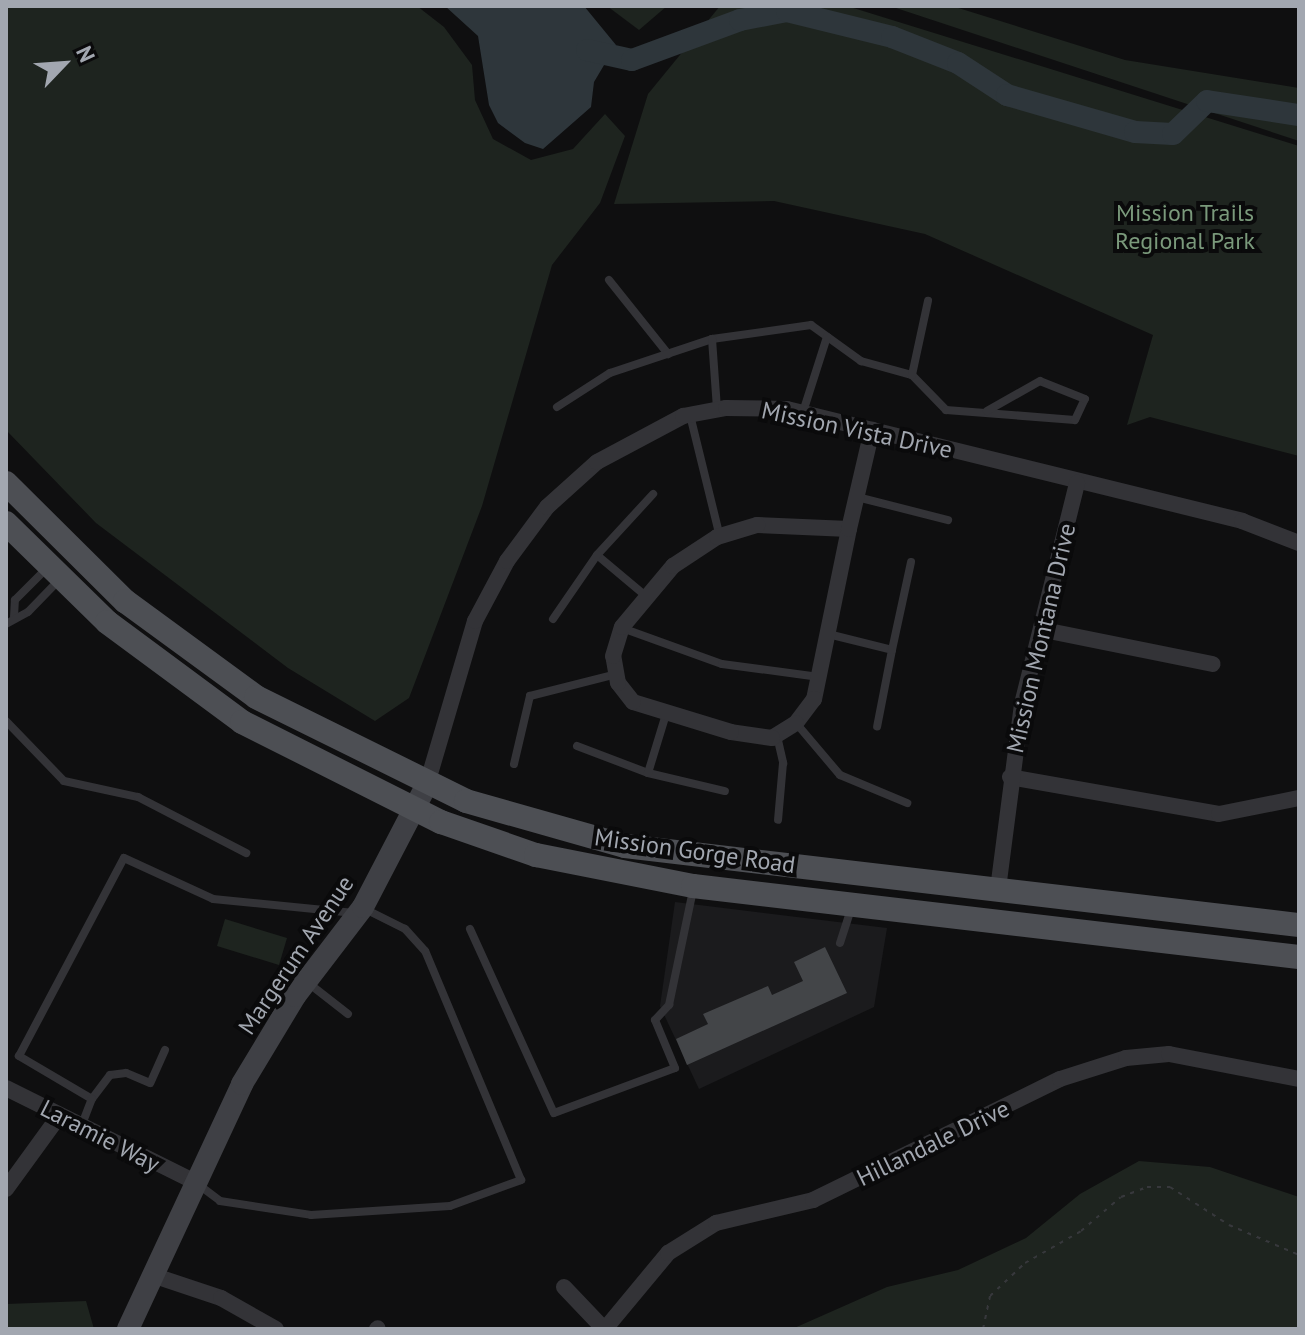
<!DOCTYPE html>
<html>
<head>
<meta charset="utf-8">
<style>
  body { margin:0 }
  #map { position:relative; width:1305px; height:1335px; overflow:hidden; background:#0f0f10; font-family:"PT Sans",sans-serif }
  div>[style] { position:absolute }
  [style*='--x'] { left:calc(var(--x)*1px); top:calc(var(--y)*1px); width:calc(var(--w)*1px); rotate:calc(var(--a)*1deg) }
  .built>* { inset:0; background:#1b1b1d }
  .green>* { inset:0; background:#1e241f }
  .water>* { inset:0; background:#2e363b }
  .river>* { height:22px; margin:-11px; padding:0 11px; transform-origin:11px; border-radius:11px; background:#2e363b }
  .building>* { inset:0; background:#434548 }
  .path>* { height:2px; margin-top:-1px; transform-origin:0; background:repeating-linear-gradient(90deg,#37383c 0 4px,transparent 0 10px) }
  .lane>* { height:8px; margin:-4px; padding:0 4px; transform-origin:4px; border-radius:4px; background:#333337 }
  .street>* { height:16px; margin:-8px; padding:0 8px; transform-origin:8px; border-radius:8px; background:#333337 }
  .secondary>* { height:22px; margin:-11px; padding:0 11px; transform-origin:11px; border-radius:11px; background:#3f4045 }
  .primary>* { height:24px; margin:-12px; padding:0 12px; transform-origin:12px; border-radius:12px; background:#4d4f54 }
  span { translate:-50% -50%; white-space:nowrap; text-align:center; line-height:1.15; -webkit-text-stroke:8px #0a0a0b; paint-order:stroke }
  .park-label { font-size:24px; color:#7a997b }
  .street-label { font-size:24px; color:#a2a7b0 }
  .frame { position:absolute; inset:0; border:8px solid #a2a7b0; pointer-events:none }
  .north { position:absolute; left:24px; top:24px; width:80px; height:80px; -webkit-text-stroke:6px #0a0a0b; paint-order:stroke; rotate:65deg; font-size:22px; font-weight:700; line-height:32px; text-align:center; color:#a2a7b0 }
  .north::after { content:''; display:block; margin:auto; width:28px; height:36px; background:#a2a7b0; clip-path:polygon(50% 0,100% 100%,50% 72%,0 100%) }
</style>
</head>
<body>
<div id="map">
  <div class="built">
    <i style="clip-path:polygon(675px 902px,887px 928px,874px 1007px,699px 1089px,660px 1006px)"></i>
  </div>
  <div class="green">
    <i style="clip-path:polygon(6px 6px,417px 6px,444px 27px,472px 65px,475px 100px,493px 139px,531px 160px,573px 149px,605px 114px,625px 136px,600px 203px,552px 265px,482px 506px,409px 698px,375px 721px,288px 668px,96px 523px,6px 430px)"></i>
    <i style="clip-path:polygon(607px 6px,667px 6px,639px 30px)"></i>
    <i style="clip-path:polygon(720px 6px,847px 6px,1299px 146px,1299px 456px,1150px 417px,1127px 425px,1153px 335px,925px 234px,774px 201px,614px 204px,648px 94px)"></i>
    <i style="clip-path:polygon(890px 6px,952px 6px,1125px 60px,1299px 88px,1299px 141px)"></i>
    <i style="clip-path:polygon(225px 919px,287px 938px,279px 965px,217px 946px)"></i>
    <i style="clip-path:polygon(1139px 1161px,1210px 1167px,1299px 1197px,1299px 1329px,792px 1329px,887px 1287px,958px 1270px,1026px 1238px,1080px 1194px)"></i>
    <i style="clip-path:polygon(86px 1301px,94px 1329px,6px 1329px,6px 1304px)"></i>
  </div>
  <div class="water">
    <i style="clip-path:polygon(445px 6px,584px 6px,616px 45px,594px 82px,591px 107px,543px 149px,525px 143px,498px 123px,489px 105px,478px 36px)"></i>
  </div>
  <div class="river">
    <i style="--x:587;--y:50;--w:46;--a:12.5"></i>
    <i style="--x:632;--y:60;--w:115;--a:-20.3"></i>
    <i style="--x:740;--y:20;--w:48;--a:-10.8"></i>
    <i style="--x:787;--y:11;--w:108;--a:13.9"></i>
    <i style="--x:892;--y:37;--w:71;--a:21.5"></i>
    <i style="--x:958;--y:63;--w:59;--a:33.1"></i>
    <i style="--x:1007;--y:95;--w:133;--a:16.1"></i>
    <i style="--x:1135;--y:132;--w:38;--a:3"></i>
    <i style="--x:1173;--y:134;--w:47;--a:-44.1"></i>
    <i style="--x:1207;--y:101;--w:93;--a:8.7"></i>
  </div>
  <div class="building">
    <i style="clip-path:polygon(825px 947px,847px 993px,687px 1065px,676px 1039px,708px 1024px,703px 1014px,768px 986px,772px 995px,803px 981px,794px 962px)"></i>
  </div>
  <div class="path">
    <i style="--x:983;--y:1329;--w:34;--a:-78"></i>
    <i style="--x:990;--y:1296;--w:48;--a:-43.3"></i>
    <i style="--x:1025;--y:1263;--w:64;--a:-29.7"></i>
    <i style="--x:1081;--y:1231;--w:52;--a:-40.4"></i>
    <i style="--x:1121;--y:1197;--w:28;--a:-21"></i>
    <i style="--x:1147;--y:1187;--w:23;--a:0"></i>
    <i style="--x:1170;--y:1187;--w:70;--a:32.8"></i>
    <i style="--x:1229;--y:1225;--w:76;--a:23.2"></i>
  </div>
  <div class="lane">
    <i style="--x:609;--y:280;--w:95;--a:51.4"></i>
    <i style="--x:712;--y:339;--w:100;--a:-8"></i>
    <i style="--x:811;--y:325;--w:62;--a:35.8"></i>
    <i style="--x:861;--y:361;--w:53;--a:15.4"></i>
    <i style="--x:912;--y:375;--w:49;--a:45.8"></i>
    <i style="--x:946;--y:410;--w:129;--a:4.4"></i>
    <i style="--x:1075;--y:420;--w:23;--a:-65"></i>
    <i style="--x:1085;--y:399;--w:48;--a:-158.2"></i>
    <i style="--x:1040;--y:381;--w:61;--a:150.5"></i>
    <i style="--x:912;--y:375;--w:76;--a:-77.8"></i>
    <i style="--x:557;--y:407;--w:63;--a:-32.7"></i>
    <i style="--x:610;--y:373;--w:108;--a:-18.4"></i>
    <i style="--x:712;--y:339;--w:70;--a:85.9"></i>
    <i style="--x:803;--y:412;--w:79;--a:-72.3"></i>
    <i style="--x:690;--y:415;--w:126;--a:76.2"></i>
    <i style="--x:857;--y:497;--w:94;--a:14.2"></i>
    <i style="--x:647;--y:597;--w:65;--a:-140"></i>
    <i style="--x:597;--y:555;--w:83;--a:-47.4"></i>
    <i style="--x:14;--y:617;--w:17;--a:-87"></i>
    <i style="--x:15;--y:600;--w:47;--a:-45"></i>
    <i style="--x:553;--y:619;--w:78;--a:-55.5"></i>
    <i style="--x:6;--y:624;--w:25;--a:-29"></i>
    <i style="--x:28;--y:612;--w:46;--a:-45.9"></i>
    <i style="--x:622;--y:628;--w:106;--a:19.8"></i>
    <i style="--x:722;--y:664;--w:98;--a:7.6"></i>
    <i style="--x:828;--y:634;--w:66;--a:14"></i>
    <i style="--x:892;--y:650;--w:78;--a:101"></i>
    <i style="--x:892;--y:650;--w:90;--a:-77.8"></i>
    <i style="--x:6;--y:721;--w:83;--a:46"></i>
    <i style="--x:64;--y:781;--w:76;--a:12.2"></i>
    <i style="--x:138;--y:797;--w:122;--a:27.4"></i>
    <i style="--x:796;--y:723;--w:68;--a:49.8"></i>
    <i style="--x:840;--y:775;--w:73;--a:22.7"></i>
    <i style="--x:777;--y:736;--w:28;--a:77"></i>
    <i style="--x:783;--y:763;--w:57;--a:95"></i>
    <i style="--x:577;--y:746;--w:76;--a:20.8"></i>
    <i style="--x:648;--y:773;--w:79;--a:13.2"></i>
    <i style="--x:514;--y:764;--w:70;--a:-76.8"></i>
    <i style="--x:530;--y:696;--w:89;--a:-14.3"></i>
    <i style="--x:648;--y:773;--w:62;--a:-73"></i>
    <i style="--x:470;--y:929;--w:202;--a:65.5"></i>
    <i style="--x:554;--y:1113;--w:129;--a:-20.4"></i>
    <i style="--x:675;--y:1068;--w:52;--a:-112.6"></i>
    <i style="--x:655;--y:1020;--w:21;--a:-47"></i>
    <i style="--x:669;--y:1005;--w:117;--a:-78.2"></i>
    <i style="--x:840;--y:943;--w:38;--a:-72"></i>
    <i style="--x:307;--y:982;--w:52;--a:38"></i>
    <i style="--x:165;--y:1050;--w:36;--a:114"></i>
    <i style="--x:150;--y:1083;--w:26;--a:-157"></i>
    <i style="--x:126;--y:1073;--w:16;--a:173"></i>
    <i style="--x:110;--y:1075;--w:30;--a:127"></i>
    <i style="--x:92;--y:1099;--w:85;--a:-149.5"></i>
    <i style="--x:19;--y:1056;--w:224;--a:-62.1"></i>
    <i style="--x:124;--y:858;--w:98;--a:24.7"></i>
    <i style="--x:213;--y:899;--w:142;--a:5.7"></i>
    <i style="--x:81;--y:1127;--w:30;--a:-69"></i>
    <i style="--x:199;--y:1185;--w:26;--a:37"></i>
    <i style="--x:220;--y:1201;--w:92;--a:8.7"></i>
    <i style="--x:311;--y:1215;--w:139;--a:-3.7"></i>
    <i style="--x:450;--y:1206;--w:76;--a:-20.1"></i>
    <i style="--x:521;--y:1180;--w:248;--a:-112.7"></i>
    <i style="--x:425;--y:951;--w:30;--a:-132"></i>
    <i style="--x:405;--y:929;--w:47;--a:-153.4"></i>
  </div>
  <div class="street">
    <i style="--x:757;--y:525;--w:92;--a:2.5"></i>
    <i style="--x:849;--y:529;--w:174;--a:101.6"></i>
    <i style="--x:814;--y:699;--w:30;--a:127"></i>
    <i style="--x:796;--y:723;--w:28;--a:148"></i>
    <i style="--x:772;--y:738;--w:41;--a:-171.7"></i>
    <i style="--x:731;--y:732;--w:102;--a:-163"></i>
    <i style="--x:633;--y:702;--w:24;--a:-128"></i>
    <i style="--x:618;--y:683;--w:27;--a:-100"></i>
    <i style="--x:613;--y:656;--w:30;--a:-73"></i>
    <i style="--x:622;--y:627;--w:80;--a:-50.1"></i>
    <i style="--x:673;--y:566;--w:53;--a:-33.4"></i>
    <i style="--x:717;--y:537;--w:42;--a:-16.7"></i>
    <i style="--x:849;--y:529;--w:102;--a:-76.9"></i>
    <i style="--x:1044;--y:630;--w:172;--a:11.4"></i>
    <i style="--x:1010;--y:777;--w:212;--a:10"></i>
    <i style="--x:1219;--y:814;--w:82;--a:-11.3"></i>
    <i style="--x:427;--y:784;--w:170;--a:-73.6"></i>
    <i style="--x:475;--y:621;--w:68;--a:-61.9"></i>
    <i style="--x:507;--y:561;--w:67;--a:-53.5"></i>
    <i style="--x:547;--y:507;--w:67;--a:-42"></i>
    <i style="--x:597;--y:462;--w:98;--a:-28.1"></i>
    <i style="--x:683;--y:416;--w:44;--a:-10.5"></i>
    <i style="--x:726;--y:408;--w:61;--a:0.9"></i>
    <i style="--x:787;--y:409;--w:469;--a:13.8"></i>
    <i style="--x:1242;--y:521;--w:61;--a:21.1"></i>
    <i style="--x:998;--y:889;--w:187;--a:-82.6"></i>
    <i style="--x:1022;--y:704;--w:228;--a:-76"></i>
    <i style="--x:6;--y:1088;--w:211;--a:26.4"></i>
    <i style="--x:6;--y:1189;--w:90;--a:-54"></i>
    <i style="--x:155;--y:1276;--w:70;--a:18.4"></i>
    <i style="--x:221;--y:1298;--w:63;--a:29.4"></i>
    <i style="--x:564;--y:1287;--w:58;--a:46.4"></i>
    <i style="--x:377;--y:1329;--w:1;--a:-45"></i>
    <i style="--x:605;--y:1329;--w:99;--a:-50.3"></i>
    <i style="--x:668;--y:1253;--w:57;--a:-32"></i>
    <i style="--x:716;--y:1223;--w:100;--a:-13.3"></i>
    <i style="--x:813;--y:1200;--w:275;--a:-26.1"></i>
    <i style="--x:1060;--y:1079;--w:69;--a:-17.7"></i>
    <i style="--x:1126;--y:1058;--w:43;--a:-5.3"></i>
    <i style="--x:1169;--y:1054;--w:132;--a:10.9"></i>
  </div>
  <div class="secondary">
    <i style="--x:128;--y:1329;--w:270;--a:-65"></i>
    <i style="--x:242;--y:1084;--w:103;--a:-58.9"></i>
    <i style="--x:295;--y:996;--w:112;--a:-52.6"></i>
    <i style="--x:363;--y:907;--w:139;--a:-62.5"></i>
  </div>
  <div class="primary">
    <i style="--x:6;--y:483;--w:168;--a:44.8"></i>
    <i style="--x:125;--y:601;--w:162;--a:36.2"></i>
    <i style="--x:256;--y:697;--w:234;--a:26.3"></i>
    <i style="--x:466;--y:801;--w:165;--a:15.8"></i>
    <i style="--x:625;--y:846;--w:679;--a:6.69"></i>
    <i style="--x:6;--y:523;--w:141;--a:44.4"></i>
    <i style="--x:107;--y:622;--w:168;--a:36.5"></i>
    <i style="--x:242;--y:722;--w:223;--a:26.7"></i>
    <i style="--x:441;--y:822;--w:101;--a:19.2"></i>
    <i style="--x:536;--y:855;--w:160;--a:11.2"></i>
    <i style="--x:693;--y:886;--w:610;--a:6.68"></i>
  </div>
  <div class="park-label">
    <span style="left:1185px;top:227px">Mission Trails<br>Regional Park</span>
  </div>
  <div class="street-label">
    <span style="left:857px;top:430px;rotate:12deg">Mission Vista Drive</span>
    <span style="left:1041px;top:638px;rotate:-77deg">Mission Montana Drive</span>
    <span style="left:695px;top:851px;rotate:8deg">Mission Gorge Road</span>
    <span style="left:296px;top:955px;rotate:-56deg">Margerum Avenue</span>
    <span style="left:100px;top:1136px;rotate:27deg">Laramie Way</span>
    <span style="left:933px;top:1143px;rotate:-26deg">Hillandale Drive</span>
  </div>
  <div class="frame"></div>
  <div class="north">N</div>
</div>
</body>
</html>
